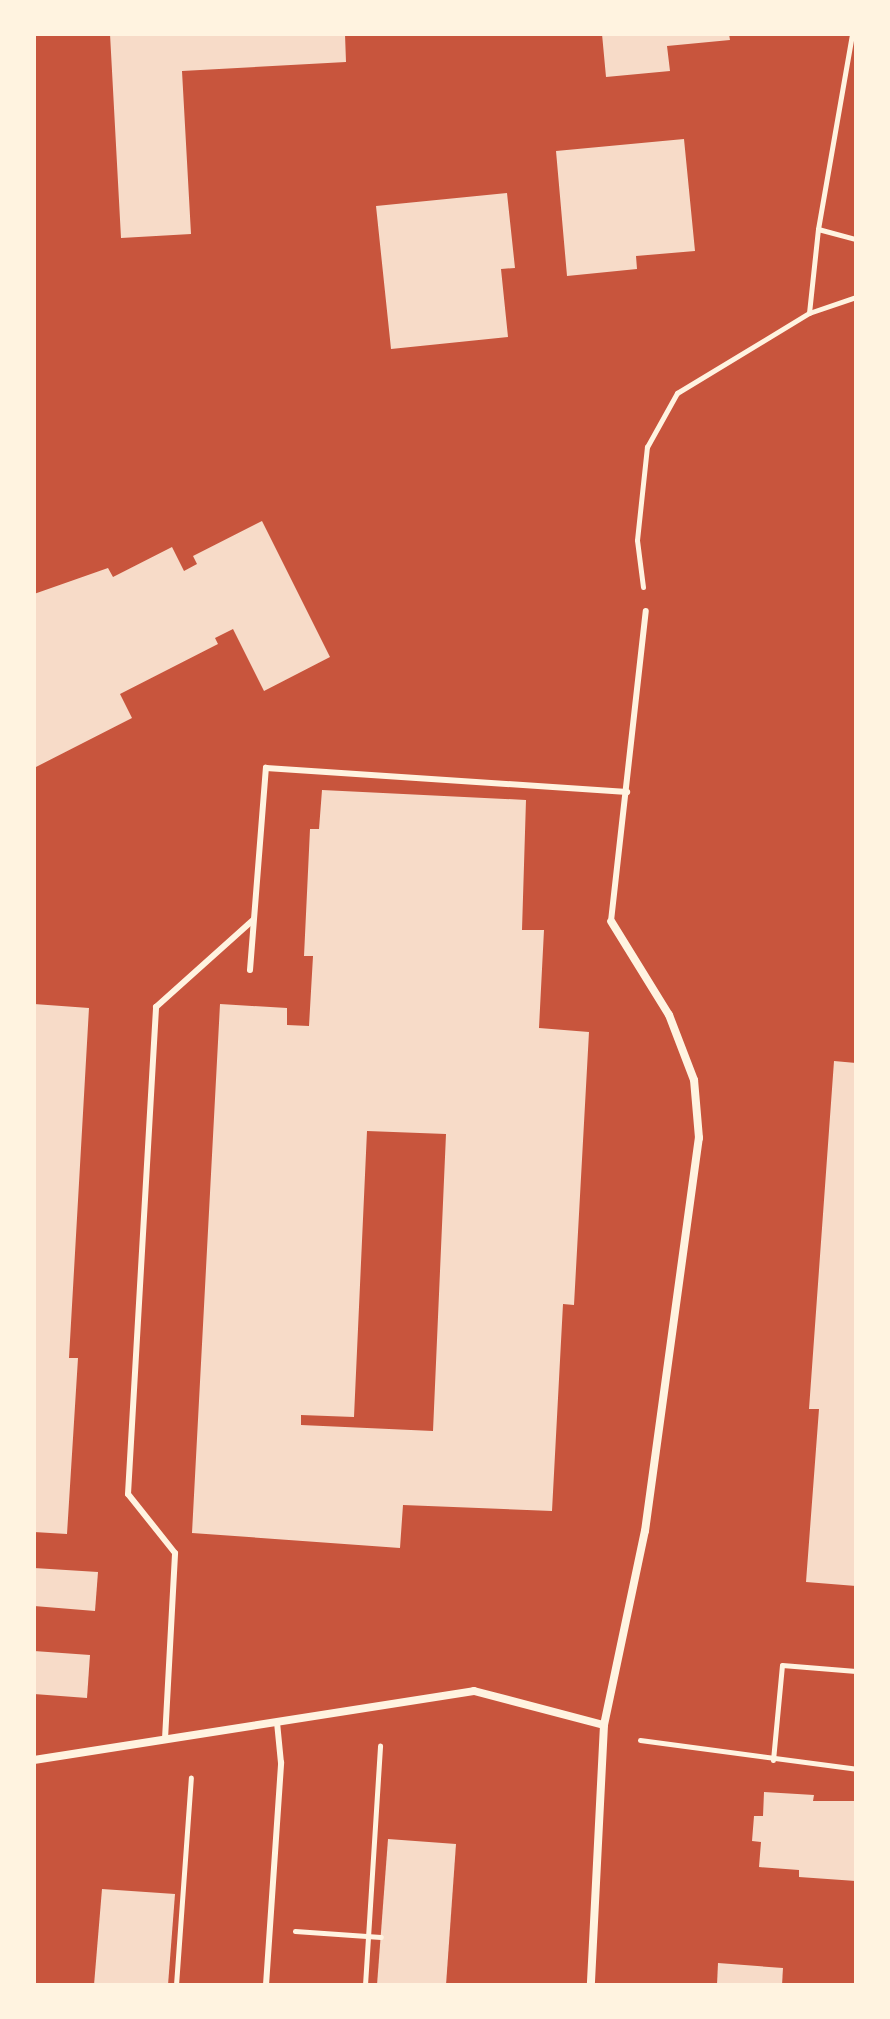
<!DOCTYPE html>
<html>
<head>
<meta charset="utf-8">
<style>
  body { margin:0 }
  #map { position:relative; width:890px; height:2019px; overflow:hidden; background:#c8553d; font-family:Signika,sans-serif }
  div>[style] { position:absolute }
  [style*='--x'] { left:calc(var(--x)*1px); top:calc(var(--y)*1px); width:calc(var(--w)*1px); rotate:calc(var(--a)*1deg) }
  .building>* { inset:0; background:#f7dbc8 }
  .path>* { height:5px; margin:-2.5px; padding:0 2.5px; transform-origin:2.5px; border-radius:2.5px; background:#fff3e0 }
  .service>* { height:6px; margin:-3px; padding:0 3px; transform-origin:3px; border-radius:3px; background:#fff3e0 }
  .minor>* { height:8px; margin:-4px; padding:0 4px; transform-origin:4px; border-radius:4px; background:#fff3e0 }
  span { translate:-50% -50%; white-space:nowrap; text-align:center; line-height:1.15; -webkit-text-stroke:6px #fff3e0; paint-order:stroke }
  .frame { position:absolute; inset:0; border:36px solid #fff3e0; pointer-events:none }
</style>
</head>
<body>
<div id="map">
  <div class="building">
    <i style="clip-path:polygon(110px 34px,345px 34px,346px 62px,182px 71px,191px 234px,121px 238px)"></i>
    <i style="clip-path:polygon(602px 34px,729px 34px,730px 40px,667px 46px,670px 71px,606px 77px)"></i>
    <i style="clip-path:polygon(684px 139px,695px 251px,636px 256px,637px 269px,567px 276px,556px 151px)"></i>
    <i style="clip-path:polygon(507px 193px,515px 268px,501px 269px,508px 337px,391px 349px,376px 206px)"></i>
    <i style="clip-path:polygon(262px 521px,330px 657px,264px 691px,233px 629px,215px 638px,218px 644px,120px 694px,132px 718px,34px 768px,34px 594px,108px 568px,113px 577px,172px 547px,184px 571px,197px 564px,193px 556px)"></i>
    <i style="clip-path:polygon(evenodd,322px 790px,526px 800px,522px 930px,544px 930px,539px 1028px,589px 1032px,574px 1305px,563px 1304px,552px 1511px,403px 1505px,400px 1548px,192px 1533px,220px 1004px,287px 1008px,287px 1025px,309px 1026px,313px 956px,304px 956px,310px 829px,319px 829px,322px 790px,367px 1131px,446px 1134px,433px 1431px,301px 1425px,301px 1415px,354px 1417px,367px 1131px)"></i>
    <i style="clip-path:polygon(34px 1004px,89px 1008px,69px 1358px,78px 1358px,67px 1534px,34px 1532px)"></i>
    <i style="clip-path:polygon(834px 1061px,856px 1063px,856px 1586px,806px 1582px,819px 1409px,809px 1409px)"></i>
    <i style="clip-path:polygon(34px 1568px,98px 1572px,95px 1611px,34px 1606px)"></i>
    <i style="clip-path:polygon(34px 1651px,90px 1655px,87px 1698px,34px 1694px)"></i>
    <i style="clip-path:polygon(764px 1792px,814px 1795px,813px 1801px,856px 1801px,856px 1881px,799px 1877px,799px 1870px,759px 1867px,761px 1842px,752px 1841px,754px 1816px,763px 1816px)"></i>
    <i style="clip-path:polygon(388px 1839px,456px 1844px,446px 1985px,377px 1985px)"></i>
    <i style="clip-path:polygon(102px 1889px,175px 1894px,168px 1985px,94px 1985px)"></i>
    <i style="clip-path:polygon(718px 1963px,783px 1968px,782px 1985px,717px 1985px)"></i>
  </div>
  <div class="path">
    <i style="--x:818;--y:229;--w:39;--a:15"></i>
    <i style="--x:809;--y:313;--w:84;--a:-83.9"></i>
    <i style="--x:818;--y:229;--w:198;--a:-80.1"></i>
    <i style="--x:643;--y:587;--w:47;--a:-97.3"></i>
    <i style="--x:637;--y:540;--w:94;--a:-83.9"></i>
    <i style="--x:647;--y:447;--w:62;--a:-60.9"></i>
    <i style="--x:677;--y:393;--w:154;--a:-31.2"></i>
    <i style="--x:809;--y:313;--w:50;--a:-18.8"></i>
    <i style="--x:640;--y:1740;--w:218;--a:7.6"></i>
    <i style="--x:773;--y:1760;--w:95;--a:-84.6"></i>
    <i style="--x:782;--y:1665;--w:74;--a:4.6"></i>
    <i style="--x:295;--y:1931;--w:86;--a:4"></i>
    <i style="--x:176;--y:1985;--w:208;--a:-85.9"></i>
    <i style="--x:365;--y:1985;--w:240;--a:-86.4"></i>
  </div>
  <div class="service">
    <i style="--x:611;--y:921;--w:312;--a:-83.6"></i>
    <i style="--x:250;--y:970;--w:203;--a:-85.5"></i>
    <i style="--x:266;--y:768;--w:362;--a:3.8"></i>
    <i style="--x:165;--y:1739;--w:186;--a:-86.9"></i>
    <i style="--x:175;--y:1553;--w:75;--a:-128.5"></i>
    <i style="--x:128;--y:1494;--w:488;--a:-86.7"></i>
    <i style="--x:156;--y:1007;--w:130;--a:-41.9"></i>
    <i style="--x:266;--y:1985;--w:223;--a:-86.1"></i>
    <i style="--x:281;--y:1763;--w:41;--a:-95.6"></i>
  </div>
  <div class="minor">
    <i style="--x:604;--y:1725;--w:198;--a:-78.1"></i>
    <i style="--x:645;--y:1531;--w:397;--a:-82.2"></i>
    <i style="--x:699;--y:1138;--w:58;--a:-94.9"></i>
    <i style="--x:694;--y:1080;--w:70;--a:-111"></i>
    <i style="--x:669;--y:1015;--w:110;--a:-121.7"></i>
    <i style="--x:34;--y:1760;--w:445;--a:-8.9"></i>
    <i style="--x:474;--y:1691;--w:134;--a:14.7"></i>
    <i style="--x:604;--y:1725;--w:260;--a:92.9"></i>
  </div>
  <div class="frame"></div>
</div>
</body>
</html>
